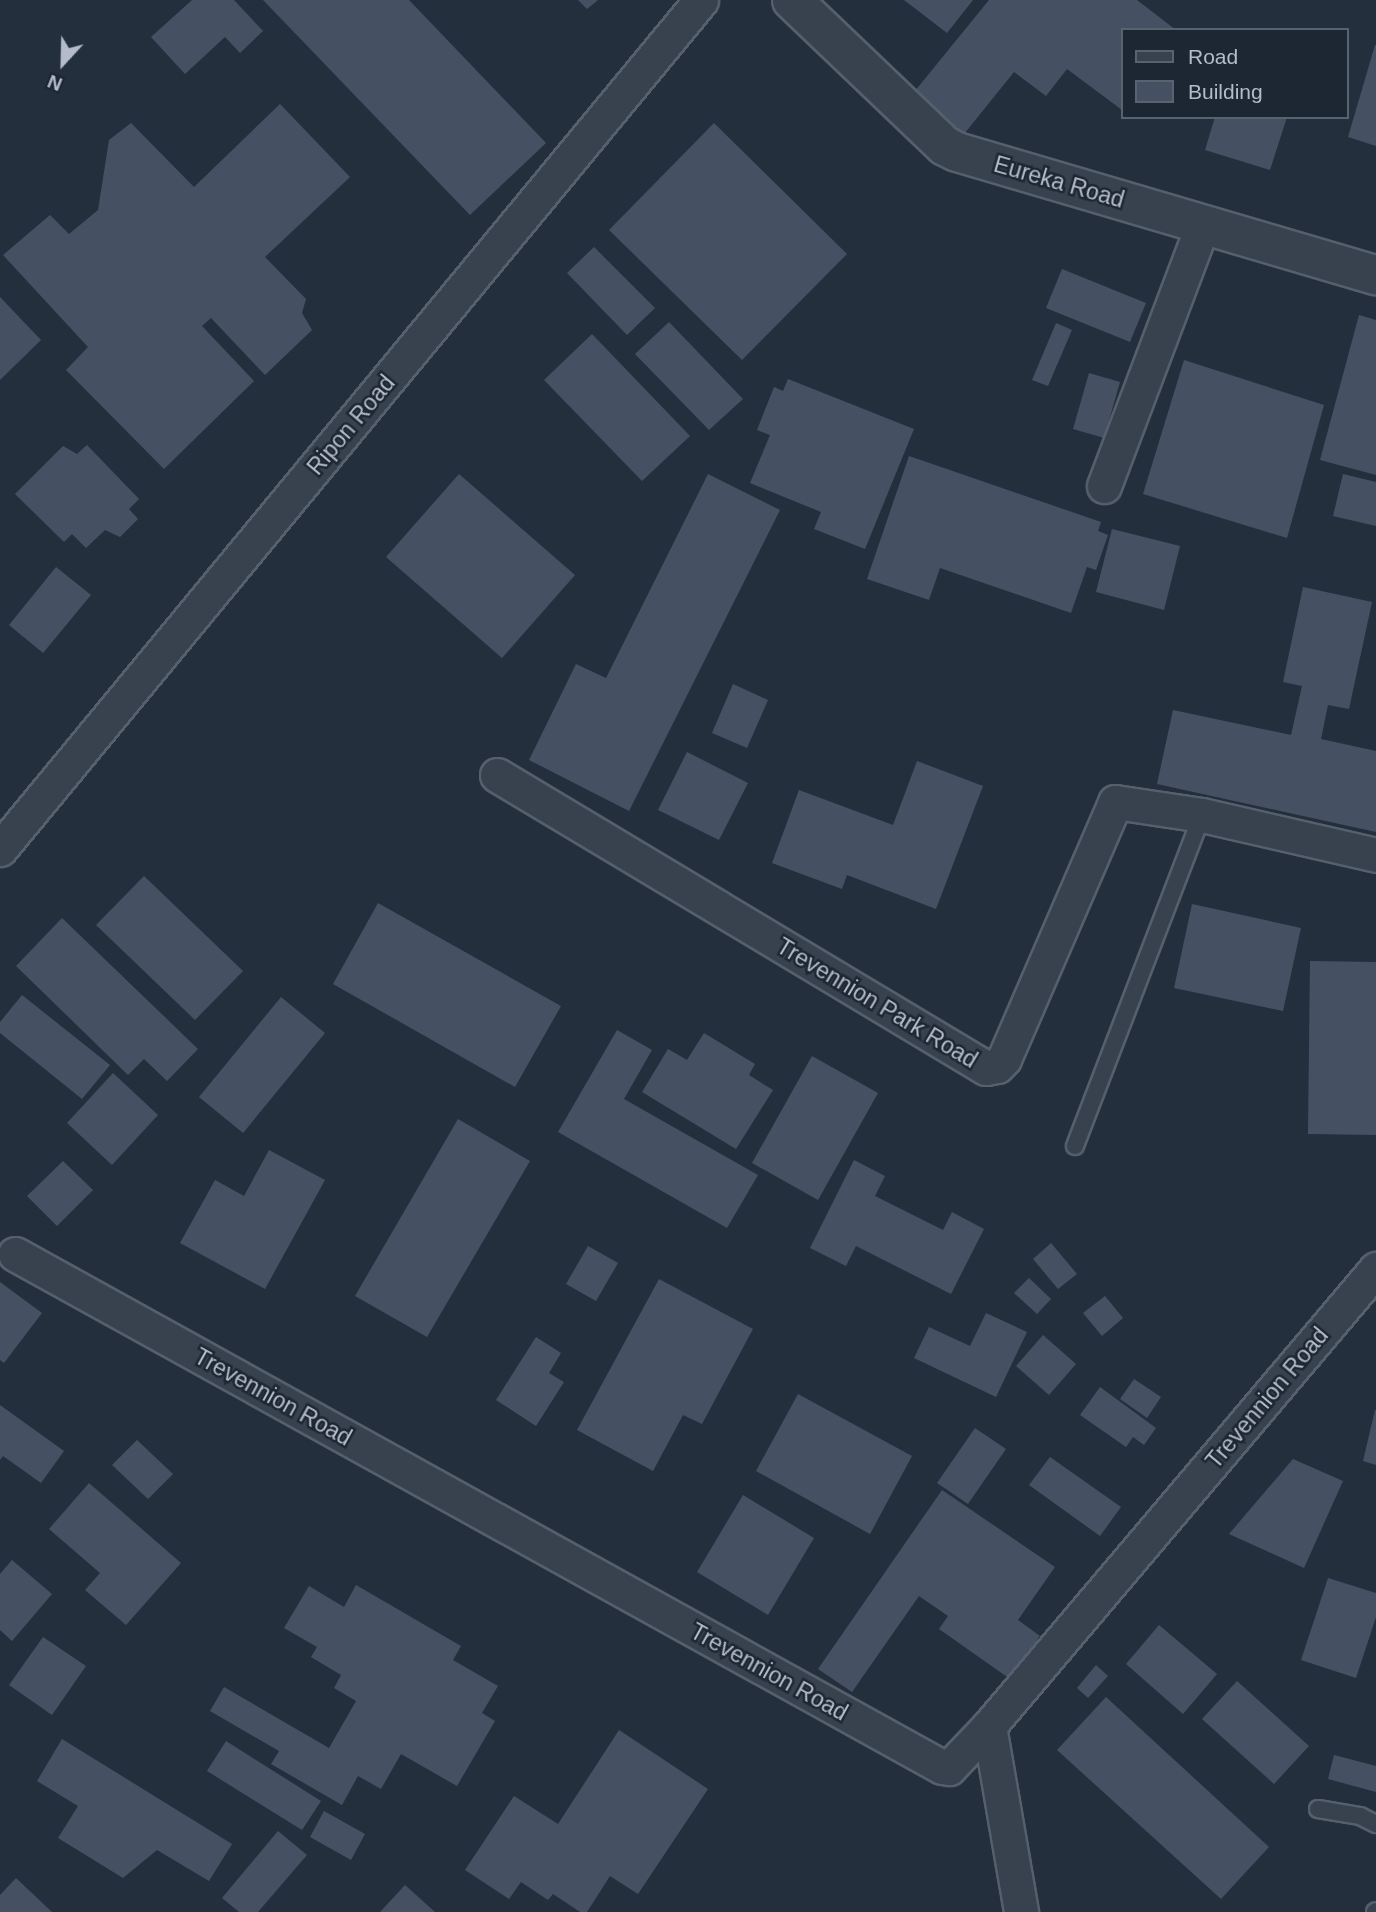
<!DOCTYPE html>
<html>
<head>
<meta charset="utf-8">
<style>
  body { margin:0 }
  #map { position:relative; width:1376px; height:1912px; overflow:hidden; background:#242f3e; font-family:Helvetica,sans-serif }
  div>[style] { position:absolute }
  [style*='--x'] { left:calc(var(--x)*1px); top:calc(var(--y)*1px); width:calc(var(--w)*1px); rotate:calc(var(--a)*1deg) }
  .building>* { inset:0; background:#455162 }
  .roads { filter:drop-shadow(2px 0 #565f6c) drop-shadow(-2px 0 #565f6c) drop-shadow(0 2px #565f6c) drop-shadow(0 -2px #565f6c) }
  .service>* { height:16px; margin:-8px; padding:0 8px; transform-origin:8px; border-radius:8px; background:#38414e }
  .minor>* { height:33px; margin:-16.5px; padding:0 16.5px; transform-origin:16.5px; border-radius:16.5px; background:#38414e }
  .tertiary>* { height:38px; margin:-19px; padding:0 19px; transform-origin:19px; border-radius:19px; background:#38414e }
  span { translate:-50% -50%; white-space:nowrap; text-align:center; line-height:1.15; -webkit-text-stroke:5px #1d2633; paint-order:stroke }
  .street-label { font-size:23px; color:#b4bcc9 }
  .legend { position:absolute; left:1121px; top:28px; width:228px; height:91px; box-sizing:border-box; background:#1d2633; border:2px solid #59626f; margin:0; padding:9px 12px; list-style:none; font-size:21px; color:#b4bcc9 }
  .legend li { display:flex; align-items:center; gap:14px; height:35px }
  .legend b { width:35px; border:2px solid #59626f }
  .north { position:absolute; left:28px; top:28px; width:70px; height:70px; -webkit-text-stroke:5px #1d2633; paint-order:stroke; rotate:202deg; font-size:19px; font-weight:700; line-height:28px; text-align:center; color:#b4bcc9 }
  .north::after { content:''; display:block; margin:auto; width:24px; height:32px; background:#b4bcc9; clip-path:polygon(50% 0,100% 100%,50% 72%,0 100%) }
</style>
</head>
<body>
<div id="map">
  <div class="building">
    <i style="clip-path:polygon(192px 0,234px 0,263px 31px,240px 53px,225px 37px,185px 74px,151px 37px)"></i>
    <i style="clip-path:polygon(263px 0,409px 0,546px 143px,470px 215px)"></i>
    <i style="clip-path:polygon(578px 0,598px 0,587px 9px)"></i>
    <i style="clip-path:polygon(904px 0,973px 0,947px 33px)"></i>
    <i style="clip-path:polygon(989px 0,1137px 0,1176px 30px,1122px 30px,1122px 110px,1067px 69px,1046px 96px,1014px 72px,956px 144px,906px 102px)"></i>
    <i style="clip-path:polygon(1375px 45px,1376px 45px,1376px 146px,1348px 137px)"></i>
    <i style="clip-path:polygon(280px 104px,350px 177px,265px 257px,306px 299px,302px 313px,312px 330px,265px 375px,211px 318px,202px 326px,254px 381px,164px 469px,66px 370px,88px 347px,3px 255px,50px 215px,69px 234px,98px 210px,109px 140px,131px 123px,194px 187px)"></i>
    <i style="clip-path:polygon(1215px 117px,1287px 117px,1270px 170px,1205px 150px)"></i>
    <i style="clip-path:polygon(714px 123px,847px 254px,742px 360px,609px 230px)"></i>
    <i style="clip-path:polygon(594px 247px,655px 308px,627px 335px,567px 273px)"></i>
    <i style="clip-path:polygon(1062px 269px,1146px 303px,1130px 342px,1046px 308px)"></i>
    <i style="clip-path:polygon(0 297px,41px 340px,0 380px)"></i>
    <i style="clip-path:polygon(1359px 315px,1376px 320px,1376px 475px,1320px 460px)"></i>
    <i style="clip-path:polygon(669px 322px,743px 399px,709px 430px,635px 354px)"></i>
    <i style="clip-path:polygon(1056px 323px,1072px 330px,1048px 386px,1032px 380px)"></i>
    <i style="clip-path:polygon(592px 334px,690px 436px,642px 481px,544px 380px)"></i>
    <i style="clip-path:polygon(1184px 360px,1324px 405px,1287px 538px,1143px 494px)"></i>
    <i style="clip-path:polygon(1089px 373px,1120px 382px,1104px 438px,1073px 429px)"></i>
    <i style="clip-path:polygon(788px 379px,914px 429px,865px 549px,814px 529px,821px 512px,750px 483px,770px 435px,757px 430px,774px 387px,783px 391px)"></i>
    <i style="clip-path:polygon(87px 445px,139px 499px,129px 509px,138px 519px,120px 537px,105px 530px,86px 548px,72px 534px,64px 542px,15px 494px,63px 446px,77px 454px)"></i>
    <i style="clip-path:polygon(909px 456px,1101px 522px,1098px 531px,1108px 535px,1096px 570px,1087px 567px,1071px 613px,940px 568px,929px 600px,867px 579px)"></i>
    <i style="clip-path:polygon(459px 474px,575px 575px,502px 658px,386px 557px)"></i>
    <i style="clip-path:polygon(708px 474px,780px 510px,629px 811px,529px 760px,576px 664px,606px 678px)"></i>
    <i style="clip-path:polygon(1343px 474px,1376px 482px,1376px 526px,1333px 516px)"></i>
    <i style="clip-path:polygon(1112px 529px,1180px 546px,1164px 610px,1096px 592px)"></i>
    <i style="clip-path:polygon(56px 567px,91px 595px,43px 653px,9px 625px)"></i>
    <i style="clip-path:polygon(1303px 587px,1372px 602px,1349px 709px,1328px 705px,1321px 739px,1376px 751px,1376px 832px,1157px 784px,1173px 710px,1291px 735px,1302px 686px,1283px 682px)"></i>
    <i style="clip-path:polygon(733px 684px,768px 700px,747px 748px,712px 733px)"></i>
    <i style="clip-path:polygon(687px 752px,748px 783px,719px 840px,658px 810px)"></i>
    <i style="clip-path:polygon(917px 761px,983px 786px,936px 909px,847px 875px,842px 889px,772px 863px,799px 790px,893px 825px)"></i>
    <i style="clip-path:polygon(144px 876px,243px 971px,195px 1020px,96px 925px)"></i>
    <i style="clip-path:polygon(378px 903px,561px 1006px,515px 1087px,333px 984px)"></i>
    <i style="clip-path:polygon(1192px 904px,1301px 928px,1283px 1011px,1174px 988px)"></i>
    <i style="clip-path:polygon(62px 918px,198px 1049px,167px 1081px,144px 1059px,128px 1075px,16px 966px)"></i>
    <i style="clip-path:polygon(1310px 961px,1376px 962px,1376px 1135px,1308px 1134px)"></i>
    <i style="clip-path:polygon(22px 995px,110px 1065px,82px 1099px,0 1033px,0 1022px)"></i>
    <i style="clip-path:polygon(281px 997px,325px 1033px,243px 1133px,199px 1097px)"></i>
    <i style="clip-path:polygon(617px 1030px,652px 1050px,624px 1099px,758px 1175px,727px 1228px,558px 1132px)"></i>
    <i style="clip-path:polygon(704px 1033px,755px 1064px,749px 1075px,773px 1090px,736px 1149px,642px 1092px,668px 1049px,687px 1060px)"></i>
    <i style="clip-path:polygon(812px 1056px,878px 1093px,818px 1200px,752px 1163px)"></i>
    <i style="clip-path:polygon(113px 1073px,158px 1115px,112px 1165px,67px 1123px)"></i>
    <i style="clip-path:polygon(458px 1119px,530px 1161px,427px 1337px,355px 1296px)"></i>
    <i style="clip-path:polygon(269px 1150px,325px 1180px,265px 1289px,180px 1243px,215px 1180px,244px 1196px)"></i>
    <i style="clip-path:polygon(854px 1160px,885px 1176px,875px 1196px,943px 1230px,952px 1212px,984px 1229px,951px 1294px,856px 1246px,846px 1266px,810px 1248px)"></i>
    <i style="clip-path:polygon(63px 1161px,93px 1190px,57px 1226px,27px 1196px)"></i>
    <i style="clip-path:polygon(1051px 1243px,1077px 1274px,1058px 1289px,1033px 1259px)"></i>
    <i style="clip-path:polygon(588px 1246px,618px 1263px,596px 1301px,566px 1284px)"></i>
    <i style="clip-path:polygon(1029px 1278px,1051px 1299px,1037px 1314px,1014px 1293px)"></i>
    <i style="clip-path:polygon(659px 1279px,753px 1329px,702px 1424px,683px 1415px,653px 1471px,577px 1430px)"></i>
    <i style="clip-path:polygon(0 1282px,42px 1313px,4px 1363px,0 1360px)"></i>
    <i style="clip-path:polygon(1105px 1296px,1123px 1318px,1102px 1336px,1083px 1313px)"></i>
    <i style="clip-path:polygon(986px 1313px,1027px 1332px,996px 1397px,914px 1358px,929px 1327px,970px 1346px)"></i>
    <i style="clip-path:polygon(1043px 1335px,1076px 1364px,1049px 1395px,1016px 1366px)"></i>
    <i style="clip-path:polygon(536px 1337px,561px 1353px,549px 1373px,564px 1382px,536px 1426px,496px 1400px)"></i>
    <i style="clip-path:polygon(1134px 1379px,1161px 1397px,1147px 1418px,1120px 1399px)"></i>
    <i style="clip-path:polygon(1100px 1387px,1156px 1428px,1144px 1445px,1133px 1437px,1126px 1447px,1080px 1415px)"></i>
    <i style="clip-path:polygon(798px 1394px,912px 1456px,870px 1534px,756px 1471px)"></i>
    <i style="clip-path:polygon(0 1405px,64px 1451px,41px 1483px,3px 1456px,0 1460px)"></i>
    <i style="clip-path:polygon(1375px 1410px,1376px 1410px,1376px 1465px,1363px 1461px)"></i>
    <i style="clip-path:polygon(975px 1428px,1006px 1449px,968px 1504px,937px 1483px)"></i>
    <i style="clip-path:polygon(137px 1440px,173px 1474px,148px 1499px,112px 1465px)"></i>
    <i style="clip-path:polygon(1050px 1457px,1121px 1507px,1100px 1536px,1029px 1485px)"></i>
    <i style="clip-path:polygon(1293px 1459px,1343px 1481px,1304px 1568px,1229px 1534px)"></i>
    <i style="clip-path:polygon(89px 1483px,181px 1563px,126px 1625px,85px 1590px,100px 1573px,49px 1529px)"></i>
    <i style="clip-path:polygon(942px 1490px,1055px 1567px,1018px 1620px,1040px 1636px,1010px 1679px,939px 1629px,948px 1616px,919px 1596px,852px 1692px,818px 1669px)"></i>
    <i style="clip-path:polygon(743px 1495px,814px 1538px,768px 1615px,697px 1572px)"></i>
    <i style="clip-path:polygon(12px 1560px,52px 1594px,12px 1641px,0 1630px,0 1574px)"></i>
    <i style="clip-path:polygon(1328px 1578px,1376px 1593px,1376px 1617px,1356px 1678px,1301px 1660px)"></i>
    <i style="clip-path:polygon(356px 1585px,461px 1646px,453px 1660px,498px 1686px,482px 1713px,495px 1721px,457px 1786px,401px 1754px,381px 1789px,358px 1776px,342px 1805px,271px 1764px,279px 1751px,210px 1711px,224px 1687px,329px 1748px,356px 1701px,334px 1688px,341px 1675px,311px 1657px,317px 1647px,284px 1628px,309px 1586px,344px 1607px)"></i>
    <i style="clip-path:polygon(1159px 1625px,1217px 1674px,1183px 1714px,1126px 1664px)"></i>
    <i style="clip-path:polygon(43px 1637px,86px 1666px,52px 1715px,9px 1685px)"></i>
    <i style="clip-path:polygon(1096px 1665px,1108px 1676px,1088px 1698px,1077px 1688px)"></i>
    <i style="clip-path:polygon(1237px 1681px,1309px 1746px,1274px 1784px,1202px 1719px)"></i>
    <i style="clip-path:polygon(1106px 1697px,1269px 1847px,1221px 1899px,1057px 1750px)"></i>
    <i style="clip-path:polygon(619px 1730px,708px 1789px,638px 1894px,610px 1876px,587px 1912px,580px 1912px,553px 1894px,548px 1900px,521px 1882px,509px 1899px,465px 1870px,514px 1796px,558px 1824px)"></i>
    <i style="clip-path:polygon(62px 1739px,232px 1844px,209px 1881px,157px 1850px,123px 1878px,58px 1838px,78px 1806px,37px 1781px)"></i>
    <i style="clip-path:polygon(226px 1741px,321px 1801px,302px 1830px,207px 1771px)"></i>
    <i style="clip-path:polygon(1334px 1755px,1376px 1766px,1376px 1792px,1328px 1779px)"></i>
    <i style="clip-path:polygon(324px 1811px,365px 1834px,351px 1860px,310px 1837px)"></i>
    <i style="clip-path:polygon(278px 1831px,307px 1855px,258px 1912px,239px 1912px,222px 1898px)"></i>
    <i style="clip-path:polygon(16px 1878px,52px 1912px,0 1912px,0 1895px)"></i>
    <i style="clip-path:polygon(405px 1885px,435px 1912px,380px 1912px)"></i>
  </div>
  <div class="roads">
    <div class="service">
      <i style="--x:1075;--y:1146;--w:355;--a:-69"></i>
      <i style="--x:1318;--y:1809;--w:43;--a:9.5"></i>
      <i style="--x:1360;--y:1816;--w:18;--a:27"></i>
      <i style="--x:1375;--y:1912;--w:1;--a:-45"></i>
    </div>
    <div class="minor">
      <i style="--x:1104;--y:486;--w:280;--a:-69.3"></i>
      <i style="--x:497;--y:775;--w:570;--a:30.93"></i>
      <i style="--x:986;--y:1068;--w:11;--a:-10"></i>
      <i style="--x:997;--y:1066;--w:10;--a:-45"></i>
      <i style="--x:1004;--y:1059;--w:280;--a:-66.6"></i>
      <i style="--x:1115;--y:802;--w:88;--a:8.5"></i>
      <i style="--x:1202;--y:815;--w:179;--a:12.9"></i>
      <i style="--x:0;--y:849;--w:1101;--a:-50.45"></i>
      <i style="--x:15;--y:1254;--w:1059;--a:28.96"></i>
      <i style="--x:942;--y:1767;--w:7;--a:8"></i>
      <i style="--x:949;--y:1768;--w:58;--a:-46.4"></i>
      <i style="--x:989;--y:1726;--w:599;--a:-49.74"></i>
      <i style="--x:989;--y:1726;--w:189;--a:80.2"></i>
    </div>
    <div class="tertiary">
      <i style="--x:792;--y:0;--w:211;--a:43.7"></i>
      <i style="--x:945;--y:146;--w:13;--a:27"></i>
      <i style="--x:957;--y:152;--w:437;--a:16.4"></i>
    </div>
  </div>
  <div class="street-label">
    <span style="left:1059px;top:182px;rotate:16deg">Eureka Road</span>
    <span style="left:351px;top:425px;rotate:-50deg">Ripon Road</span>
    <span style="left:877px;top:1003px;rotate:31deg">Trevennion Park Road</span>
    <span style="left:273px;top:1397px;rotate:29deg">Trevennion Road</span>
    <span style="left:1267px;top:1398px;rotate:-50deg">Trevennion Road</span>
    <span style="left:769px;top:1672px;rotate:29deg">Trevennion Road</span>
  </div>
  <ul class="legend">
  <li><b style="height:9px;background:#38414e"></b>Road</li>
  <li><b style="height:19px;background:#455162"></b>Building</li>
  </ul>
  <div class="north">N</div>
</div>
</body>
</html>
